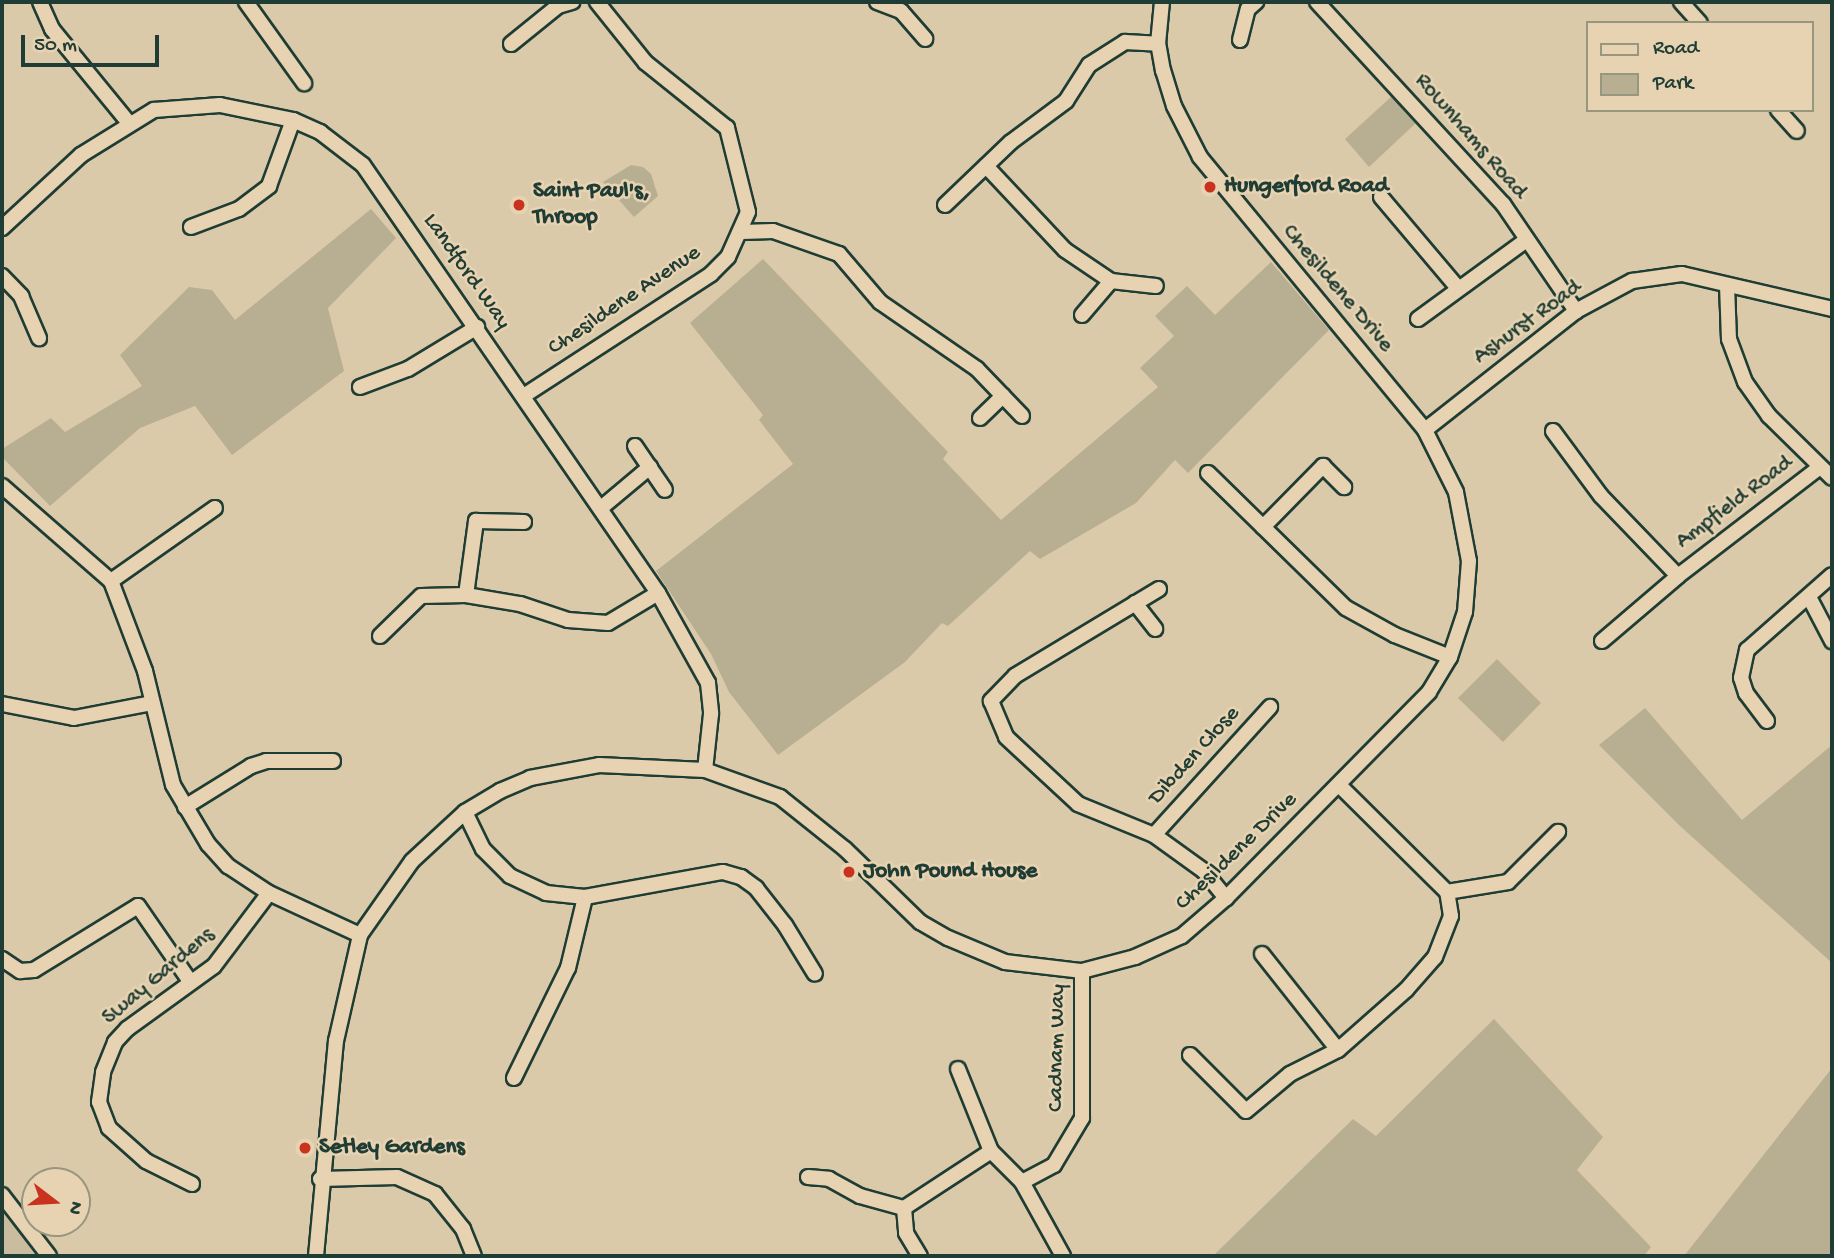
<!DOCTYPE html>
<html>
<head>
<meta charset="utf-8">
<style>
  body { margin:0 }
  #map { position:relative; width:1834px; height:1258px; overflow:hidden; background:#dbcaaa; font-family:"Gochi Hand",sans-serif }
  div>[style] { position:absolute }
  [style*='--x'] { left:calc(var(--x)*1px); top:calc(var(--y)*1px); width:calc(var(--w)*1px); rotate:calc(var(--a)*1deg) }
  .built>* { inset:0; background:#cabd9f }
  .green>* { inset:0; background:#b8af93 }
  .roads { filter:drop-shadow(2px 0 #1f3d34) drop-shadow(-2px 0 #1f3d34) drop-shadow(0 2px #1f3d34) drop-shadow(0 -2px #1f3d34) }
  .minor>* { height:14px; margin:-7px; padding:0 7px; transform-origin:7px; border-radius:7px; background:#e7d3b1 }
  .dots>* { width:19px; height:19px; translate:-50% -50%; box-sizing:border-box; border:4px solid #e7d3b1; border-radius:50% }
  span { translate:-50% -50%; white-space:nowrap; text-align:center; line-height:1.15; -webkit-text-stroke:5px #e7d3b1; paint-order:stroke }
  .street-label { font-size:23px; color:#1f3d34 }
  .poi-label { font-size:23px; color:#1f3d34; font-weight:700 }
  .left { translate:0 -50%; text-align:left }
  .frame { position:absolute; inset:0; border:4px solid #1f3d34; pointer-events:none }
  .legend { position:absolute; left:1586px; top:21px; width:228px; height:91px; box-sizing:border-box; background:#e7d3b1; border:2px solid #97977f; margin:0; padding:9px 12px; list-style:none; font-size:21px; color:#1f3d34 }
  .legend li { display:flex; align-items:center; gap:14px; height:35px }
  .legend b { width:35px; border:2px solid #97977f }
  .north { position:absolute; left:21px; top:1167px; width:70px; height:70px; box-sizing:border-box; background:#e7d3b1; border:2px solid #97977f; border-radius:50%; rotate:107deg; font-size:19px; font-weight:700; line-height:28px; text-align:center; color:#1f3d34 }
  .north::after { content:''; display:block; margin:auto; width:24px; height:32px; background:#c8321e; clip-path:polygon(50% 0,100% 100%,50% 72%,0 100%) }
  .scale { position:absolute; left:21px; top:35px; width:138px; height:32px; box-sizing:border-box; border:4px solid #1f3d34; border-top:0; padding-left:9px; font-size:21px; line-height:24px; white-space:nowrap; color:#1f3d34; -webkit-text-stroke:5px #e7d3b1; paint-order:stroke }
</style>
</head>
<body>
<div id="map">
  <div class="built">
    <i style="clip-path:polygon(2px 1195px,49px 1256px,2px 1256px)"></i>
  </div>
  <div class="green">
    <i style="clip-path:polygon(1392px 96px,1416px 123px,1369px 167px,1345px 139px)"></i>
    <i style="clip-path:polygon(631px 165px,643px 167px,651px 174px,658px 196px,634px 217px,603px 182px)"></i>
    <i style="clip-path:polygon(371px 209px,396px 238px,328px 308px,344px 371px,232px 455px,195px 406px,140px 428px,50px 506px,2px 457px,2px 449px,51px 418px,65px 432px,142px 386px,120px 355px,189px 287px,212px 290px,235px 320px)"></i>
    <i style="clip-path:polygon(763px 259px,948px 452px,943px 459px,1001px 520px,1158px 387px,1140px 368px,1174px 336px,1155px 316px,1187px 286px,1215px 315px,1271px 262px,1329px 330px,1188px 473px,1175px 460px,1136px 503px,1040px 559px,1030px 551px,948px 626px,942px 623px,905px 662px,778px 755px,729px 692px,711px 654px,656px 571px,793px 464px,759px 420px,763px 415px,690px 323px)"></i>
    <i style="clip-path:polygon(1497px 659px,1541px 703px,1503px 742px,1458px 698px)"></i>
    <i style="clip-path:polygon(1645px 708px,1742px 820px,1832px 745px,1832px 963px,1680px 826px,1599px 745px)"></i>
    <i style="clip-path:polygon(1494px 1019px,1603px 1137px,1577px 1170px,1651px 1247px,1644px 1256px,1215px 1254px,1353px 1119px,1376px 1136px)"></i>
    <i style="clip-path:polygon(1832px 1068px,1832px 1256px,1684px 1256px)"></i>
  </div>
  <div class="roads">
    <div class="minor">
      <i style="--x:40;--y:2;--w:30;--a:66"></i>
      <i style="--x:52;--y:29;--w:122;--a:50.7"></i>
      <i style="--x:246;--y:2;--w:100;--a:54.4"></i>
      <i style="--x:877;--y:2;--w:26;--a:21"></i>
      <i style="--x:901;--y:11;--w:37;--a:49"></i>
      <i style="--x:1317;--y:2;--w:275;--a:47.4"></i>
      <i style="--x:1503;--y:204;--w:130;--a:55.7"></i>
      <i style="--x:1681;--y:2;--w:28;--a:48"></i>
      <i style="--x:1240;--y:40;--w:32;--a:-76"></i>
      <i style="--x:1248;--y:9;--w:11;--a:-41"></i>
      <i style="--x:511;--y:44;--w:60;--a:-39"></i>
      <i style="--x:558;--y:6;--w:15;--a:-16"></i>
      <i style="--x:1778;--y:110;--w:28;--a:48"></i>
      <i style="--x:986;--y:166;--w:115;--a:46.8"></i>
      <i style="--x:1065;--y:250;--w:55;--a:34"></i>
      <i style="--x:1111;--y:281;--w:45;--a:6.3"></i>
      <i style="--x:1381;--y:197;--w:118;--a:49.8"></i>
      <i style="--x:945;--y:205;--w:91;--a:-43.7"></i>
      <i style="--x:1011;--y:142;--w:69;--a:-36.7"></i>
      <i style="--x:1066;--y:101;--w:43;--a:-57.4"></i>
      <i style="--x:1089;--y:65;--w:43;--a:-32.6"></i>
      <i style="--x:1125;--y:42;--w:33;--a:3"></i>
      <i style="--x:191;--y:227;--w:51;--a:-20.6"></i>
      <i style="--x:239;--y:209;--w:38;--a:-37"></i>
      <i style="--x:269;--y:186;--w:70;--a:-70"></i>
      <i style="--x:2;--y:228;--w:108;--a:-42.7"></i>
      <i style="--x:81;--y:155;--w:86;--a:-31.7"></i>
      <i style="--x:154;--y:110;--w:66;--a:-4.3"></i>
      <i style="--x:220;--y:105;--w:75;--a:11.6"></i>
      <i style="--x:293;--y:120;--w:30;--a:24"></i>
      <i style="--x:320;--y:132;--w:54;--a:37.5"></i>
      <i style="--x:363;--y:165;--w:520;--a:55.42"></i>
      <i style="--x:658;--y:593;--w:103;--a:60.9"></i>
      <i style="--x:708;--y:683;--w:31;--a:84"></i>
      <i style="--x:711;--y:714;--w:56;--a:96.1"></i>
      <i style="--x:742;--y:232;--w:31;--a:-2"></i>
      <i style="--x:773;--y:231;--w:70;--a:19.2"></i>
      <i style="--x:839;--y:254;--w:63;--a:49.5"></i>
      <i style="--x:880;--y:302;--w:118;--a:34.6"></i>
      <i style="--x:977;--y:369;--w:65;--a:46.2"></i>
      <i style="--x:2;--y:276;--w:28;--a:46"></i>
      <i style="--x:21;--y:296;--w:46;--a:66.8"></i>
      <i style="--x:1727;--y:285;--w:54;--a:87.9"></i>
      <i style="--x:1729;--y:339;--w:46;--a:69.6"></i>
      <i style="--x:1745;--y:382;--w:42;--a:54.8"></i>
      <i style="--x:1769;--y:416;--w:88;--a:44.5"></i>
      <i style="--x:1082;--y:315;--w:45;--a:-49.5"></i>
      <i style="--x:1418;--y:319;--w:132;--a:-36.1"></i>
      <i style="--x:360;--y:387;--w:51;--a:-20.6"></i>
      <i style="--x:408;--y:369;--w:81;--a:-31.3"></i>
      <i style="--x:525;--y:395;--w:222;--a:-33"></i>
      <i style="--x:711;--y:274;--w:24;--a:-45"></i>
      <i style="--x:728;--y:257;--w:49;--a:-66"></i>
      <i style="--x:748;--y:212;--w:87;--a:-104"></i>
      <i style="--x:727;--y:128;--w:105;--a:-141.2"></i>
      <i style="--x:645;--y:62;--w:77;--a:-128.7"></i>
      <i style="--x:980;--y:418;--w:32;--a:-44"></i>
      <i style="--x:1425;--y:430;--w:192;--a:-38.2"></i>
      <i style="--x:1576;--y:311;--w:64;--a:-28.2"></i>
      <i style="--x:1632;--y:281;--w:50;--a:-8"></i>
      <i style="--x:1682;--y:274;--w:154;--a:13.1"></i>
      <i style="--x:1553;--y:431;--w:81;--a:53.6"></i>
      <i style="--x:1601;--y:496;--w:111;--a:46.1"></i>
      <i style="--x:635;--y:446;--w:53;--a:55.7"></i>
      <i style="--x:1208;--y:473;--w:193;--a:44.4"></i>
      <i style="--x:1346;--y:608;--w:56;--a:28.9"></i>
      <i style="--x:1395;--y:635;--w:59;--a:21.8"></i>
      <i style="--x:2;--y:486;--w:145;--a:41.1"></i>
      <i style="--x:111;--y:581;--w:96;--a:69.3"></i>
      <i style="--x:145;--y:671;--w:117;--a:76.2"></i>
      <i style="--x:173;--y:785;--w:69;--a:59.3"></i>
      <i style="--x:208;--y:844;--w:30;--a:48"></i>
      <i style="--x:228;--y:866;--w:49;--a:33.4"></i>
      <i style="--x:269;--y:893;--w:100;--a:24.8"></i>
      <i style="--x:601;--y:508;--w:64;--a:-39.9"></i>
      <i style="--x:1263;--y:527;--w:86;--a:-45.5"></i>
      <i style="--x:1323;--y:466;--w:30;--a:45"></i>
      <i style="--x:111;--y:581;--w:127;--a:-35.1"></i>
      <i style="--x:1159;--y:589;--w:168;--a:148.9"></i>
      <i style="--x:1015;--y:676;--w:35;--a:134"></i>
      <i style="--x:991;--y:701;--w:39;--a:67"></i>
      <i style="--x:1006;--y:737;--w:98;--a:42.9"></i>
      <i style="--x:1078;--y:804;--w:82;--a:22.2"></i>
      <i style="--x:1154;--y:835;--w:62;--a:35.8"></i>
      <i style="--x:1204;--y:871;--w:35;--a:51"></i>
      <i style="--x:466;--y:595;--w:75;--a:-82.3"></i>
      <i style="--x:476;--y:521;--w:48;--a:1.2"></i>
      <i style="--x:1809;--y:597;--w:50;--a:62.4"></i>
      <i style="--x:1135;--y:603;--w:33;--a:52"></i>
      <i style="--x:380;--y:636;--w:57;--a:-44.3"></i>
      <i style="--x:421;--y:596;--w:45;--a:-1.3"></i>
      <i style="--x:466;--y:595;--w:55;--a:9.5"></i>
      <i style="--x:520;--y:604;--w:51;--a:18.4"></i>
      <i style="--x:568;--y:620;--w:40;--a:4.3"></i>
      <i style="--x:608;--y:623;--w:58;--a:-31"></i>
      <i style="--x:1602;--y:641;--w:100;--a:-40.5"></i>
      <i style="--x:1678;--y:576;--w:179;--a:-37.5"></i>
      <i style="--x:2;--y:704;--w:73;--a:11"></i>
      <i style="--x:74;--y:718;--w:79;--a:-10.9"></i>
      <i style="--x:1767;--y:721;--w:35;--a:-127"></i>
      <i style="--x:1746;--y:693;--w:16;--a:-108"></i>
      <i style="--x:1741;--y:678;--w:29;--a:-78"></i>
      <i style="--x:1747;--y:650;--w:113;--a:-41.4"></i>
      <i style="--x:1339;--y:785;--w:152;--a:44.7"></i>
      <i style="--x:1447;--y:892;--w:62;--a:-9.3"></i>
      <i style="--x:1508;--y:882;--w:71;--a:-45"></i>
      <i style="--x:185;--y:807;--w:78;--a:-31.8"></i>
      <i style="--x:251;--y:766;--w:16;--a:-18"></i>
      <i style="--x:266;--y:761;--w:67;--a:0"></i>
      <i style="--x:465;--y:812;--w:41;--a:64.1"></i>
      <i style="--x:483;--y:849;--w:38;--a:45"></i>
      <i style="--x:510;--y:876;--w:40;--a:25"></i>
      <i style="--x:546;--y:893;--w:39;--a:6"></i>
      <i style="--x:585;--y:897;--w:140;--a:-10.3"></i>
      <i style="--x:723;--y:872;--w:19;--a:16"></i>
      <i style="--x:741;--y:877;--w:19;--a:36"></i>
      <i style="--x:756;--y:888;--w:47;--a:51.9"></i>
      <i style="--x:785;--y:925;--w:57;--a:58.5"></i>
      <i style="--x:1154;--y:835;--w:173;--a:-47.8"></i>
      <i style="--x:1262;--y:954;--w:122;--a:51.6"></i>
      <i style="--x:2;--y:959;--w:22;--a:34"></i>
      <i style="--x:20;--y:971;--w:14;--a:-4"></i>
      <i style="--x:34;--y:970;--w:122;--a:-31.6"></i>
      <i style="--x:138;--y:906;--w:90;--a:55.4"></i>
      <i style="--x:1190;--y:1055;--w:79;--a:45"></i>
      <i style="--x:1246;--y:1111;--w:57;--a:-40.1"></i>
      <i style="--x:1290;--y:1074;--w:54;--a:-26.6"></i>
      <i style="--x:1338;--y:1050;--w:91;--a:-41.4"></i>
      <i style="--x:1406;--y:990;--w:44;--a:-48.7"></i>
      <i style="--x:1435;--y:957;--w:44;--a:-68.7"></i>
      <i style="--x:1451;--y:916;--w:24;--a:-99"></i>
      <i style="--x:958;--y:1069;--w:88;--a:68.1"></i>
      <i style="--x:514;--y:1078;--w:123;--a:-63.9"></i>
      <i style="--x:568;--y:968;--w:73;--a:-76.5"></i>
      <i style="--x:808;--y:1177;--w:21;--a:5"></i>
      <i style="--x:829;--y:1179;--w:35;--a:29"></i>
      <i style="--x:860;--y:1196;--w:46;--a:15.3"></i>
      <i style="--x:904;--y:1208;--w:104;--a:-33.2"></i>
      <i style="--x:991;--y:1151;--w:44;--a:45"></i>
      <i style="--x:1022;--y:1182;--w:36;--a:-28"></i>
      <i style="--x:1054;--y:1165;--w:55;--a:-59.2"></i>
      <i style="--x:1082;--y:1118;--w:147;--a:-90"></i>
      <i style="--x:320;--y:1179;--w:77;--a:-1.5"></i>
      <i style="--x:397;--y:1177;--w:42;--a:24.1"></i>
      <i style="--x:435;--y:1194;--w:45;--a:51.3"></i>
      <i style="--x:463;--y:1229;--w:29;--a:68"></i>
      <i style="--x:1022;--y:1182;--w:85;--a:61"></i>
      <i style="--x:192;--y:1184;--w:51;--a:-153.4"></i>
      <i style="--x:146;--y:1161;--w:50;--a:-138.3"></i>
      <i style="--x:109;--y:1128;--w:28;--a:-111"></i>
      <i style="--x:99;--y:1102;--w:30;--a:-82"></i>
      <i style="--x:103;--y:1072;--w:32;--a:-68"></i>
      <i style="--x:115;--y:1042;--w:18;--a:-47"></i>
      <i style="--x:127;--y:1029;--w:107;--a:-35.9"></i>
      <i style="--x:214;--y:966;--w:91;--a:-53"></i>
      <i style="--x:2;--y:1195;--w:77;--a:52.4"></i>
      <i style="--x:904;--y:1208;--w:25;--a:85"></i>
      <i style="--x:906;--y:1233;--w:27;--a:59"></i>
      <i style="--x:316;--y:1256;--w:216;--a:-84.7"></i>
      <i style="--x:336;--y:1041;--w:109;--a:-77.2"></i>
      <i style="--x:360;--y:935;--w:90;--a:-54.9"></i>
      <i style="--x:412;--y:861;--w:72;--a:-42.8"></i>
      <i style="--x:465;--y:812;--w:41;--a:-31"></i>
      <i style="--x:500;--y:791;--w:33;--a:-23"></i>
      <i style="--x:530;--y:778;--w:70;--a:-10.7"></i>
      <i style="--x:599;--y:765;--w:106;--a:2.7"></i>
      <i style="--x:705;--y:770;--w:80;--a:19.8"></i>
      <i style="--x:780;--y:797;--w:83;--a:38.7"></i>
      <i style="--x:845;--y:849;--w:105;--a:44.2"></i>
      <i style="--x:920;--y:922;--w:32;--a:30"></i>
      <i style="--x:948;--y:938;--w:62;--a:22.8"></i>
      <i style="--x:1005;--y:962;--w:78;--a:6.7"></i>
      <i style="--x:1082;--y:971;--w:55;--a:-14.8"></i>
      <i style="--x:1135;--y:957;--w:51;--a:-24.1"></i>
      <i style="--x:1182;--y:936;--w:58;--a:-40.8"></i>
      <i style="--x:1226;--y:898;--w:289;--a:-45.4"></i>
      <i style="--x:1429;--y:692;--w:41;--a:-59"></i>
      <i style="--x:1450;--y:657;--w:47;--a:-71.6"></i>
      <i style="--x:1465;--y:612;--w:51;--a:-85.5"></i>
      <i style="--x:1469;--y:561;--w:70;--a:-100.7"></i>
      <i style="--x:1456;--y:492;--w:69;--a:-116.6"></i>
      <i style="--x:1425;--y:430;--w:354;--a:-129.5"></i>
      <i style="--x:1200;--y:157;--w:57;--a:-117"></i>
      <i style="--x:1174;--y:106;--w:37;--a:-107"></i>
      <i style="--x:1163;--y:71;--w:27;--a:-100"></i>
      <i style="--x:1158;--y:44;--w:42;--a:-84.6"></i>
    </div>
  </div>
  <div class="dots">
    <i style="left:1210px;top:187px;background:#c8321e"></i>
    <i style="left:519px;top:205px;background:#c8321e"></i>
    <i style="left:849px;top:872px;background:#c8321e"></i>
    <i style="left:305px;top:1148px;background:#c8321e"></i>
  </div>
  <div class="street-label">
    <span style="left:1470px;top:137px;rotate:49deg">Rownhams Road</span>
    <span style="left:466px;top:272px;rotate:55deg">Landford Way</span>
    <span style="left:1337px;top:289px;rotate:50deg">Chesildene Drive</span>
    <span style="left:625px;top:301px;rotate:-34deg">Chesildene Avenue</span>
    <span style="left:1528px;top:323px;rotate:-36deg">Ashurst Road</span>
    <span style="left:1735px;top:503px;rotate:-37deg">Ampfield Road</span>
    <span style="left:1195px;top:756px;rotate:-48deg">Dibden Close</span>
    <span style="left:1237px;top:852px;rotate:-44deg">Chesildene Drive</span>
    <span style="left:159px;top:977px;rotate:-40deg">Sway Gardens</span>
    <span style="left:1058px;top:1048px;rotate:-89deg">Cadnam Way</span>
  </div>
  <div class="poi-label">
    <span class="left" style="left:1224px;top:187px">Hungerford Road</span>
    <span class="left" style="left:533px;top:205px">Saint Paul's,<br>Throop</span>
    <span class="left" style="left:863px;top:872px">John Pound House</span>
    <span class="left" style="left:319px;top:1148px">Setley Gardens</span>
  </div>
  <div class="frame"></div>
  <ul class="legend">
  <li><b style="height:9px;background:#e7d3b1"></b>Road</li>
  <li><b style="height:19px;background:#b8af93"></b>Park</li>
  </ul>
  <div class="north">N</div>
  <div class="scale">50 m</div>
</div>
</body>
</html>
